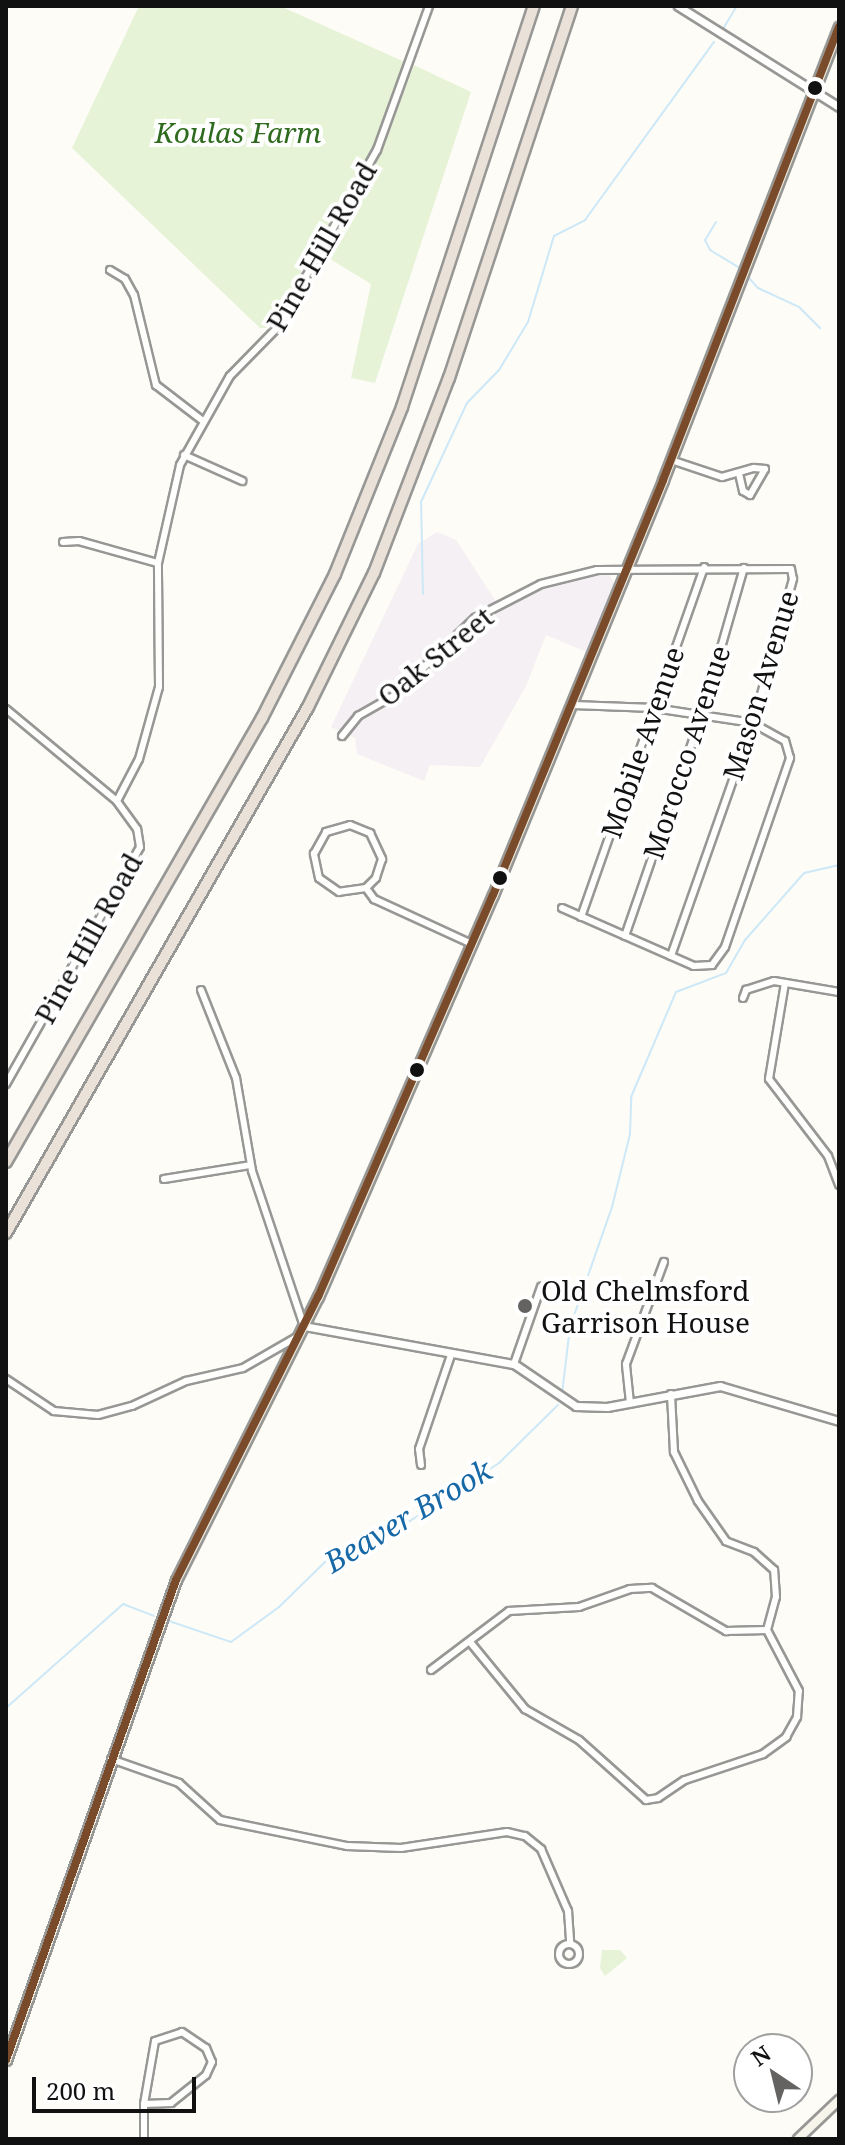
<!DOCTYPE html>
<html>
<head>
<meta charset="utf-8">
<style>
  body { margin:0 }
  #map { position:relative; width:845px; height:2145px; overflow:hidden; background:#fdfcf7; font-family:"Noto Serif",serif }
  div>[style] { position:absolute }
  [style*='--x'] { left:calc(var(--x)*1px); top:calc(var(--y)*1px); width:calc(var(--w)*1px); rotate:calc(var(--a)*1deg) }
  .industrial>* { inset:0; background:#f5f0f3 }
  .green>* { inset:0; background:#e7f3d7 }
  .stream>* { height:2px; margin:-1px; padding:0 1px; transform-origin:1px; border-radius:1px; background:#cde8f7 }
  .roads { filter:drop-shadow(2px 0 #979795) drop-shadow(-2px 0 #979795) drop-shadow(0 2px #979795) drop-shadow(0 -2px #979795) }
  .minor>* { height:6px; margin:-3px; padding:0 3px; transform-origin:3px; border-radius:3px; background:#fffffe }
  .minor>.ring { margin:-3px; padding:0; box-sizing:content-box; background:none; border:6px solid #fffffe; border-radius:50% }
  .tertiary>* { height:7px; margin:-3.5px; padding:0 3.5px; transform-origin:3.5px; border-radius:3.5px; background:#fffffe }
  .secondary>* { height:8px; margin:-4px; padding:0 4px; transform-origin:4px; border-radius:4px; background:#f6f4eb }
  .primary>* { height:9px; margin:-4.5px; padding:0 4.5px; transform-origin:4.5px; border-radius:4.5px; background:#ede9dc }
  .motorway>* { height:10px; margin:-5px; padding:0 5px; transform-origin:5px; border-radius:5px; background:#eae1d8 }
  .bus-1>* { height:8px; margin:-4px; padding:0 4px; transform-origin:4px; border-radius:4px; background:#7a4b2a }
  .dots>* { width:22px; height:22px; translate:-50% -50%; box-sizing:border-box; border:4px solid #fff; border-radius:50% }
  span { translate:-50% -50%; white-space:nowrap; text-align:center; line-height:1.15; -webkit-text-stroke:8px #fff; paint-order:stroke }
  .park-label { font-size:28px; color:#2f6b1f; font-style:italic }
  .street-label { font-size:28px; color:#111 }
  .poi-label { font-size:28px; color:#111 }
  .left { translate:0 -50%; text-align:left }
  .water-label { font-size:30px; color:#1768a6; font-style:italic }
  .frame { position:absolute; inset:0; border:8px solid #111; pointer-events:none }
  .north { position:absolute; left:733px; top:2033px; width:80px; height:80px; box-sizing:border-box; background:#fff; border:2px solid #a0a0a0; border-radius:50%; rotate:325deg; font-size:22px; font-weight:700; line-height:32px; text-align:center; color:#111 }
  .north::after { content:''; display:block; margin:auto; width:28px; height:36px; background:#646362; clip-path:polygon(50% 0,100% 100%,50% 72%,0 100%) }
  .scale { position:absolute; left:32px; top:2077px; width:164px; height:36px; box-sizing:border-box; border:4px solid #111; border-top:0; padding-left:10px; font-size:24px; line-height:28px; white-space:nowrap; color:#111; -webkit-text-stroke:6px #fff; paint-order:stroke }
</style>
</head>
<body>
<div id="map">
  <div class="industrial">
    <i style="clip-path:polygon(437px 532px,456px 540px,499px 606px,571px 578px,608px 573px,617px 587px,589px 653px,546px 635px,526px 686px,480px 767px,430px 765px,424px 781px,357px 754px,355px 738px,331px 727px,418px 544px)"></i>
  </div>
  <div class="green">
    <i style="clip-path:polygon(139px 6px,280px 6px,407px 63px,376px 142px,269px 328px,260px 328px,72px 148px)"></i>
    <i style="clip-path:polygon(414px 65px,471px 92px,375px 383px,351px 378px,371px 284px,322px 254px,384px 144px)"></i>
    <i style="clip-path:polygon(602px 1950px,620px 1950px,627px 1958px,605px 1976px,600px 1968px)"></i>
  </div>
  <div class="stream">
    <i style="--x:723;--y:29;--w:27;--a:-59"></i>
    <i style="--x:716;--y:222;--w:21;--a:121"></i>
    <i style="--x:705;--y:240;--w:11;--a:63"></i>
    <i style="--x:710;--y:250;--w:35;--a:31"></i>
    <i style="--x:748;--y:277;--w:15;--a:48"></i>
    <i style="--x:758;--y:288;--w:45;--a:24.9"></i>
    <i style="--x:799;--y:307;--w:30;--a:45"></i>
    <i style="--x:423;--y:594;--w:92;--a:-91.2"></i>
    <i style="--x:421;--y:502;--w:109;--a:-65.1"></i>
    <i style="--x:467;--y:403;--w:46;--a:-45.9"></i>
    <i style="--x:499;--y:370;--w:56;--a:-58.9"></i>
    <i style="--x:528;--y:322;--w:90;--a:-73.2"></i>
    <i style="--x:554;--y:236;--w:35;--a:-27"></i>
    <i style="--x:585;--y:220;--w:220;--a:-54.1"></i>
    <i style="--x:562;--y:1394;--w:67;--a:-83.2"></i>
    <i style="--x:570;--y:1327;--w:127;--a:-70.7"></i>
    <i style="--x:612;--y:1207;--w:75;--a:-76.1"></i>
    <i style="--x:630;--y:1134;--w:37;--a:-88"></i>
    <i style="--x:631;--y:1097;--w:114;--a:-66.8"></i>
    <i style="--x:676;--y:992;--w:53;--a:-20.8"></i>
    <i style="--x:726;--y:973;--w:38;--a:-60"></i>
    <i style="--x:745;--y:940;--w:89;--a:-48.6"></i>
    <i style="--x:804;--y:873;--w:36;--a:-13"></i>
    <i style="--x:169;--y:1621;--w:65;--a:18.7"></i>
    <i style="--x:231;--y:1642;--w:59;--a:-36.1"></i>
    <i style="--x:279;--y:1607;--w:64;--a:-44.4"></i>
    <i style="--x:325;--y:1562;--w:78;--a:-24.3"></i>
    <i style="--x:396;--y:1530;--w:123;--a:-33"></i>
    <i style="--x:499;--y:1463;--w:83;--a:-44.5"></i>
    <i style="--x:6;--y:1708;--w:157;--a:-41.6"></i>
    <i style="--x:123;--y:1604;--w:33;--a:21"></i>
  </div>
  <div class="roads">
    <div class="minor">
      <i style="--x:110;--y:270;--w:17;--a:31"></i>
      <i style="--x:125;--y:279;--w:18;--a:61"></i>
      <i style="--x:134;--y:295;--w:93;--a:76.3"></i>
      <i style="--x:156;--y:385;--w:59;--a:37.5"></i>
      <i style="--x:184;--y:455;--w:64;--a:24.1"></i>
      <i style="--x:671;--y:460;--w:54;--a:18.4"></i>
      <i style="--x:722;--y:477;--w:33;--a:-16"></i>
      <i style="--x:754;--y:468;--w:11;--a:5"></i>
      <i style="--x:765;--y:469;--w:30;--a:120"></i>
      <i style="--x:750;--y:495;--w:8;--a:-150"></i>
      <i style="--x:743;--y:491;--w:17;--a:-103"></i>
      <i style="--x:63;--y:542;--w:16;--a:-4"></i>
      <i style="--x:79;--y:541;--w:82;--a:15.6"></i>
      <i style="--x:6;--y:709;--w:144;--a:39.7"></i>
      <i style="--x:342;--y:736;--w:26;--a:-51"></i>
      <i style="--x:358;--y:716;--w:43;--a:-29.6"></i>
      <i style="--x:395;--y:695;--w:111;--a:-43.9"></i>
      <i style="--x:475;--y:618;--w:74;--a:-27.3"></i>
      <i style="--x:541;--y:584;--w:58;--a:-14"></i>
      <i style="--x:597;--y:570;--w:194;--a:-0.3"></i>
      <i style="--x:791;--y:569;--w:10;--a:79"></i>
      <i style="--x:793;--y:579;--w:149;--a:105.5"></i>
      <i style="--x:753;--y:723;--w:247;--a:109.4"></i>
      <i style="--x:366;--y:888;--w:27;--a:172"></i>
      <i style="--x:339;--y:892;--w:24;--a:-145"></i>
      <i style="--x:319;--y:878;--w:25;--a:-102"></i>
      <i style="--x:314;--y:854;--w:25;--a:-61"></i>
      <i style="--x:326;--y:832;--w:25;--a:-16"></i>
      <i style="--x:350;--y:825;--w:22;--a:22"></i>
      <i style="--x:370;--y:833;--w:29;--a:65"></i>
      <i style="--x:382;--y:859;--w:20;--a:108"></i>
      <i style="--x:376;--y:878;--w:14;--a:135"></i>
      <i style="--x:366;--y:888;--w:14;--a:54"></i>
      <i style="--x:374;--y:899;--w:108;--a:24.7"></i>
      <i style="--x:562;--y:908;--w:144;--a:23.7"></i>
      <i style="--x:694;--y:966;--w:18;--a:-3"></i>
      <i style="--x:712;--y:965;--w:22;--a:-54"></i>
      <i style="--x:725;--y:947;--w:200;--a:-71"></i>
      <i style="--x:790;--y:758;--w:18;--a:-106"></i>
      <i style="--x:785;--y:741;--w:37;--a:-151"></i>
      <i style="--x:753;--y:723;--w:100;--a:-171.4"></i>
      <i style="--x:654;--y:708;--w:81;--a:-177.9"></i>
      <i style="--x:581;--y:917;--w:371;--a:-70.6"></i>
      <i style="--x:625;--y:936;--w:235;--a:-70.9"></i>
      <i style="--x:702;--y:714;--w:152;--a:-74"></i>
      <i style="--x:785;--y:983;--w:97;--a:99.5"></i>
      <i style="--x:769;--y:1079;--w:97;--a:52.5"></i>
      <i style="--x:828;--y:1156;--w:31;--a:69"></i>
      <i style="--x:201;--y:990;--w:95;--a:68.3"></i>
      <i style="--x:236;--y:1078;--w:94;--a:80.2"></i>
      <i style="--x:252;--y:1171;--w:163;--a:71.5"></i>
      <i style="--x:743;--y:998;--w:9;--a:-69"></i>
      <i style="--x:746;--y:990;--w:29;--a:-18"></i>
      <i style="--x:774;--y:981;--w:66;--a:9.6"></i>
      <i style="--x:6;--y:1084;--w:272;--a:-60.5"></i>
      <i style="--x:140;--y:847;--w:18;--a:-99"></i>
      <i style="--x:137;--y:829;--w:34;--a:-126"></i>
      <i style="--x:117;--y:801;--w:47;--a:-62.4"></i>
      <i style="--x:139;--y:759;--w:75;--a:-74.5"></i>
      <i style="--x:159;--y:687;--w:124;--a:-90.5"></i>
      <i style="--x:158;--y:563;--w:100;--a:-77.3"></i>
      <i style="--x:180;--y:465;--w:102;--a:-60.7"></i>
      <i style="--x:230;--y:376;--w:67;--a:-45.6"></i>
      <i style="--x:277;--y:328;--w:204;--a:-60.7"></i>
      <i style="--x:377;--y:150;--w:153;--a:-70.1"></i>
      <i style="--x:164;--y:1179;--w:87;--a:-9.2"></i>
      <i style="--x:514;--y:1364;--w:82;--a:-70.7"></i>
      <i style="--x:6;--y:1379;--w:58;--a:33.7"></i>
      <i style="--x:54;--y:1411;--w:44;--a:5.2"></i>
      <i style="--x:98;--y:1415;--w:35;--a:-15"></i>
      <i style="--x:132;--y:1406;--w:60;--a:-24.8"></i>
      <i style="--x:186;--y:1381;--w:58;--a:-12.8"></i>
      <i style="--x:243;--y:1368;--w:62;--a:-29.9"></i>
      <i style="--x:630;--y:1403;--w:39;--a:-96"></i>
      <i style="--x:626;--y:1364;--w:109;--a:-69.6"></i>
      <i style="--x:421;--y:1465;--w:16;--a:-97"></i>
      <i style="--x:419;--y:1449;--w:99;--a:-71.2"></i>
      <i style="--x:470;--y:1642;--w:87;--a:50.6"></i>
      <i style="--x:525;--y:1709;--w:62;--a:29.9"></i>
      <i style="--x:579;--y:1740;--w:90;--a:41.8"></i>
      <i style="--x:646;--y:1800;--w:12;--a:-9"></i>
      <i style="--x:658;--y:1798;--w:32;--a:-34"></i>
      <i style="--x:685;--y:1780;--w:82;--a:-18.4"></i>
      <i style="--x:763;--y:1754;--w:29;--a:-36"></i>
      <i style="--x:786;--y:1737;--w:23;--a:-61"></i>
      <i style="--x:797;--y:1717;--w:26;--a:-86"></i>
      <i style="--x:799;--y:1691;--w:69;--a:-117.7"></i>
      <i style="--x:767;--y:1630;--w:34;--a:-75"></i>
      <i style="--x:776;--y:1597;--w:27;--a:-94"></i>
      <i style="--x:774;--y:1570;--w:27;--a:-138"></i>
      <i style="--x:754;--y:1552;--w:30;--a:-159"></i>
      <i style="--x:726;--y:1541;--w:49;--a:-125"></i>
      <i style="--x:698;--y:1501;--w:55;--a:-116.1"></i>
      <i style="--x:674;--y:1452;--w:58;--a:-93"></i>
      <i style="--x:431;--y:1670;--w:98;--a:-37.1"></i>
      <i style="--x:509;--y:1611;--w:70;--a:-3.3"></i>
      <i style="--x:579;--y:1607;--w:54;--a:-19.4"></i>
      <i style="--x:630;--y:1589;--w:22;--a:-3"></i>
      <i style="--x:652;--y:1588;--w:86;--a:30.2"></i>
      <i style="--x:726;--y:1631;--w:41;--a:-1.4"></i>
      <i style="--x:111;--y:1759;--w:72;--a:19.4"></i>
      <i style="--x:179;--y:1783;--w:55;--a:42.1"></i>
      <i style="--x:220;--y:1820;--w:130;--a:11.6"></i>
      <i style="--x:347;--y:1846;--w:54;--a:2.1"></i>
      <i style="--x:401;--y:1848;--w:107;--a:-8.6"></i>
      <i style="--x:507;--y:1832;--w:18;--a:13"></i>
      <i style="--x:525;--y:1836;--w:21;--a:39"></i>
      <i style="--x:541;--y:1849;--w:68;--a:66.5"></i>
      <i style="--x:568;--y:1911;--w:32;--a:86"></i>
      <i class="ring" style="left:559px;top:1944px;width:14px;height:14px"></i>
      <i style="--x:144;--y:2139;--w:35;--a:-90"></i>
      <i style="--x:144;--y:2104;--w:64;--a:-80.1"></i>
      <i style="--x:155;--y:2041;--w:28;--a:-18"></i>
      <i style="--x:182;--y:2032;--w:29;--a:34"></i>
      <i style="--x:206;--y:2048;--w:15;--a:67"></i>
      <i style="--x:212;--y:2062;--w:14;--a:115"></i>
      <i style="--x:206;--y:2075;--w:45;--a:141.3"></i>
      <i style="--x:171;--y:2103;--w:27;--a:178"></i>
    </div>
    <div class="tertiary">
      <i style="--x:678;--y:6;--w:190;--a:32.1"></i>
      <i style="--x:304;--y:1326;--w:213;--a:10.3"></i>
      <i style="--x:514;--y:1364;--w:75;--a:34.1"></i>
      <i style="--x:576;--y:1406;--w:31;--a:2"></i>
      <i style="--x:607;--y:1407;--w:115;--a:-10.5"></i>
      <i style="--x:720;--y:1386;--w:124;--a:16.4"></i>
    </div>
    <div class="secondary">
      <i style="--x:798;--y:2139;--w:57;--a:-43.6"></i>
    </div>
    <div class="primary">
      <i style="--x:6;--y:2060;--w:509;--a:-70.5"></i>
      <i style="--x:176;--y:1580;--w:317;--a:-63.4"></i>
      <i style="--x:318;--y:1297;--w:438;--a:-66.5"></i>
      <i style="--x:493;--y:895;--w:448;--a:-67.7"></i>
      <i style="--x:663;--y:480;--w:486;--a:-68.8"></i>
    </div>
    <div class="motorway">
      <i style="--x:6;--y:1162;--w:513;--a:-60.03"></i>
      <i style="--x:262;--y:718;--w:161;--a:-63.1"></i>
      <i style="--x:335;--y:574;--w:180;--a:-68.1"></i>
      <i style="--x:402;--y:407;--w:422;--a:-71.8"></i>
      <i style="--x:6;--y:1233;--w:607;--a:-60.14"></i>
      <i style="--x:308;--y:707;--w:149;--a:-63.8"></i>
      <i style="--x:374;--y:573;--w:209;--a:-69"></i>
      <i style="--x:449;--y:378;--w:392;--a:-71.7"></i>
    </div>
  </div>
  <div class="bus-1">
    <i style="--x:6;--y:2060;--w:509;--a:-70.5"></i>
    <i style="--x:176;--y:1580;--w:317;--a:-63.4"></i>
    <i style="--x:318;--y:1297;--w:438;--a:-66.5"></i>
    <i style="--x:493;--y:895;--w:448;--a:-67.7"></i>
    <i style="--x:663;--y:480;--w:486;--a:-68.8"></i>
  </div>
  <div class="dots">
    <i style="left:815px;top:88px;background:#111"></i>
    <i style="left:500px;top:878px;background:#111"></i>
    <i style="left:417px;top:1070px;background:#111"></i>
    <i style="left:525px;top:1306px;background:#646362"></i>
  </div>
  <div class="park-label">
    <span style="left:238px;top:132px">Koulas Farm</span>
  </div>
  <div class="street-label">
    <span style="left:321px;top:246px;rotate:-60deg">Pine Hill Road</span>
    <span style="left:435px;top:656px;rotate:-39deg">Oak Street</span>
    <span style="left:760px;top:685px;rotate:-73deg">Mason Avenue</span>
    <span style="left:642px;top:742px;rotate:-71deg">Mobile Avenue</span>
    <span style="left:686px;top:752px;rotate:-72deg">Morocco Avenue</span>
    <span style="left:88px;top:938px;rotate:-61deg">Pine Hill Road</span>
  </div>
  <div class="poi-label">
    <span class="left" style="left:541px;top:1306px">Old Chelmsford<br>Garrison House</span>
  </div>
  <div class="water-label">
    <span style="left:408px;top:1516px;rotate:-31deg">Beaver Brook</span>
  </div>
  <div class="frame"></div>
  <div class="north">N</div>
  <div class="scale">200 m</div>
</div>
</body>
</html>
